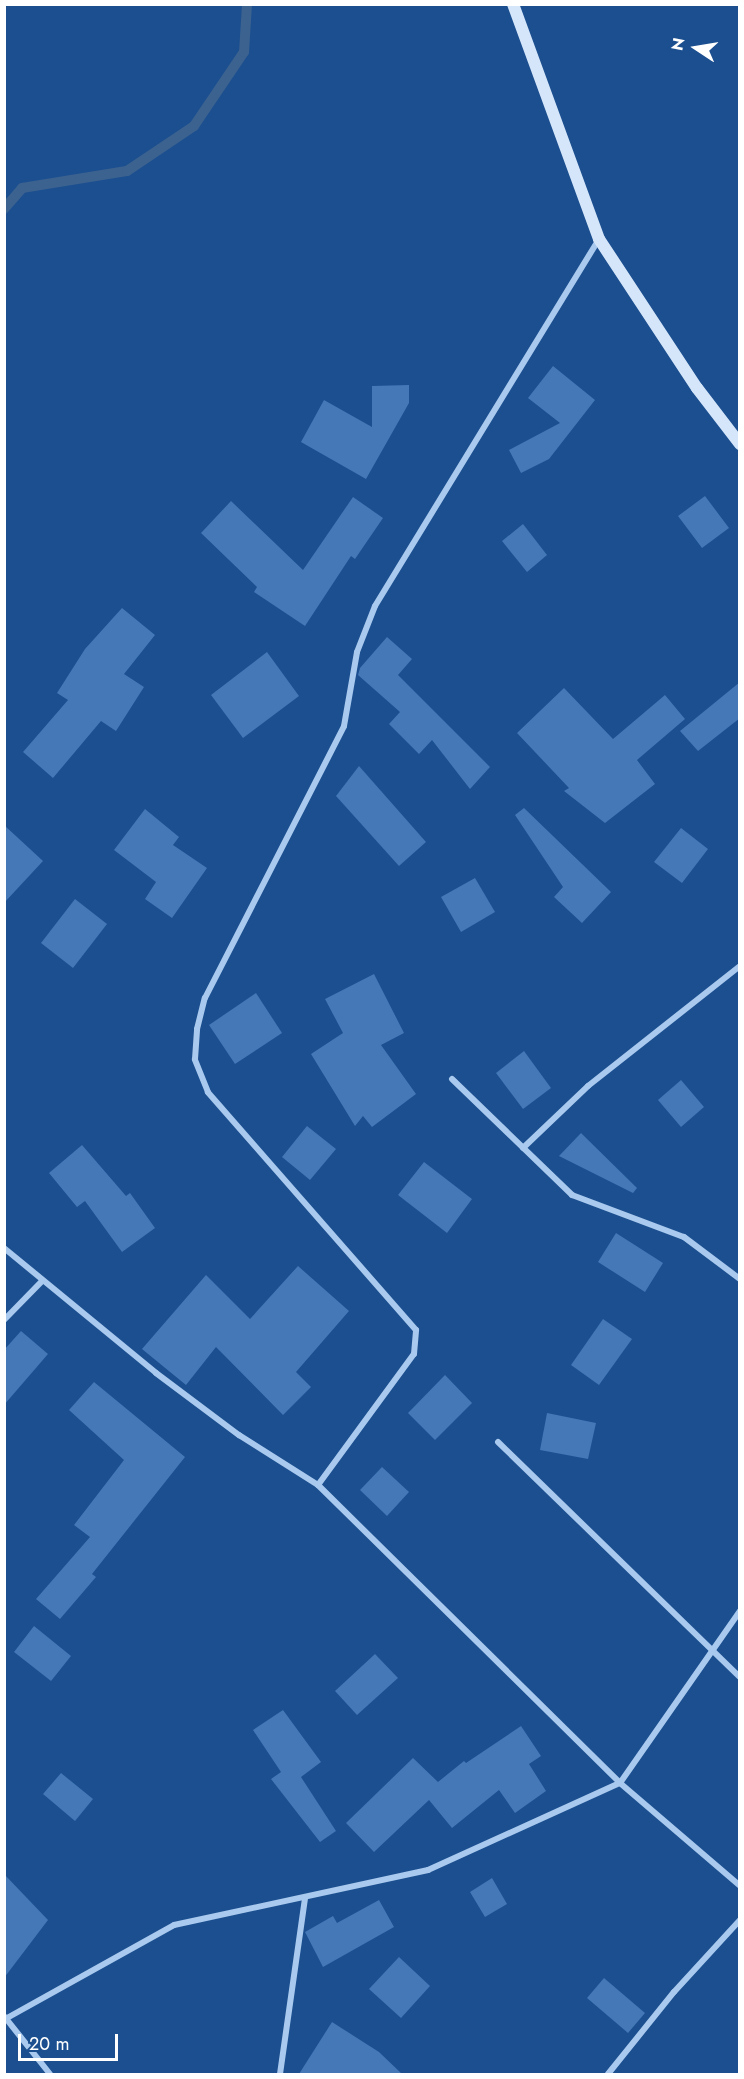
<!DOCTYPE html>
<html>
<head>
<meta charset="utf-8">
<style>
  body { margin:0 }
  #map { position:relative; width:744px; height:2079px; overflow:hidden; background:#1b4f8f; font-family:Jost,sans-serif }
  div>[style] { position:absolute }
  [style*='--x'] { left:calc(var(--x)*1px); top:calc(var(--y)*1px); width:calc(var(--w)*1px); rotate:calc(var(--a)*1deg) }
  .stream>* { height:10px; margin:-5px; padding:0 5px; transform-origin:5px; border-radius:5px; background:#3c6290 }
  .building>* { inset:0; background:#4478b7 }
  .street>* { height:6px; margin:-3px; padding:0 3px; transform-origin:3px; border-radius:3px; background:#a9c9ee }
  .secondary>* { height:12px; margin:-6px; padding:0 6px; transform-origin:6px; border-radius:6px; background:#d6e6fa }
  span { translate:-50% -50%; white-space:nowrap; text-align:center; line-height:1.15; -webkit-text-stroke:6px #1b4f8f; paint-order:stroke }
  .frame { position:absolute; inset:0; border:6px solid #fff; pointer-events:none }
  .north { position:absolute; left:666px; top:18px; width:60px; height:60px; -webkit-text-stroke:4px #1b4f8f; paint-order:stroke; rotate:282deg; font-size:16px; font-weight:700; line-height:24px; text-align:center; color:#fff }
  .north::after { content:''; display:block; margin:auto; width:21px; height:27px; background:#fff; clip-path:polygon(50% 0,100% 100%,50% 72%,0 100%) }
  .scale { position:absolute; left:18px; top:2034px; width:100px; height:27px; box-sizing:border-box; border:3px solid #fff; border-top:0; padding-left:8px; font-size:18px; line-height:21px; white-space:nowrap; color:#fff; -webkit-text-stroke:4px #1b4f8f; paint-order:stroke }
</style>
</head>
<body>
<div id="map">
  <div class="stream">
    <i style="--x:4;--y:209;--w:28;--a:-49"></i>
    <i style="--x:22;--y:188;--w:106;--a:-9.2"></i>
    <i style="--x:127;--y:171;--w:81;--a:-33.9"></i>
    <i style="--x:194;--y:126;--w:89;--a:-56"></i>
    <i style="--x:244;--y:52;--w:48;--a:-86.4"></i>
  </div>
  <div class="building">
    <i style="clip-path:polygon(553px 366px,595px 400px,549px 459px,521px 473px,509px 450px,560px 423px,528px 398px)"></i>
    <i style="clip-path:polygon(409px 385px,409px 403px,366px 479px,301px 442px,324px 400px,372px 427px,372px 386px)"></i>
    <i style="clip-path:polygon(705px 496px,729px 528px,702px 548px,678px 516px)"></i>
    <i style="clip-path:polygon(353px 497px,383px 518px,355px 559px,351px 556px,305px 626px,254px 592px,257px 587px,201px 533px,231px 501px,303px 570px)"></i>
    <i style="clip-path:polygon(523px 524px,547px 555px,527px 572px,502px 541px)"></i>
    <i style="clip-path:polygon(122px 608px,155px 635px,124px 674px,144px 687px,116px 731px,101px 721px,53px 778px,23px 752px,68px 700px,57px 693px,85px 649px)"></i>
    <i style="clip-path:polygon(387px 637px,412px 659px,398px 675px,490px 767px,470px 789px,432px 740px,419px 754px,389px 724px,400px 712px,358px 675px,360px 668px)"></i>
    <i style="clip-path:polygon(267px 652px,299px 696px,243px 738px,211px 695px)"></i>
    <i style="clip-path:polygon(740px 682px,740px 718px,698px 751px,680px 731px)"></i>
    <i style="clip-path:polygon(564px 688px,613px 739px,665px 695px,685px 719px,637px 760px,655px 784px,605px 823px,564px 791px,569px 788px,517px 733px)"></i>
    <i style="clip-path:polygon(359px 766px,426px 842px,399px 866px,336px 796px)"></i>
    <i style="clip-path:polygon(524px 808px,611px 892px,582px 923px,554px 897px,563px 887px,515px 815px)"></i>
    <i style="clip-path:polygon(145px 809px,179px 837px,173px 845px,207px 868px,172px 918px,145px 899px,156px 882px,114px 850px)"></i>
    <i style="clip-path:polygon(4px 825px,43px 861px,4px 903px)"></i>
    <i style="clip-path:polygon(681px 828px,708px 849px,682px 883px,654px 862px)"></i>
    <i style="clip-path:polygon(475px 878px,495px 912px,461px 932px,441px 897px)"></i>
    <i style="clip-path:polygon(75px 899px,107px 924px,73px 968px,41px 943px)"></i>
    <i style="clip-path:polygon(374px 974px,404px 1033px,381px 1045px,416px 1094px,372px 1127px,363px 1116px,355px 1126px,311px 1054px,343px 1033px,325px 999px)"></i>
    <i style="clip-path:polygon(256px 993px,282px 1033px,235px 1064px,209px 1025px)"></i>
    <i style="clip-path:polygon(524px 1051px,551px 1088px,523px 1109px,496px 1073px)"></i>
    <i style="clip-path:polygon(681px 1080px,704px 1107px,681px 1127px,658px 1100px)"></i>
    <i style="clip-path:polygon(307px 1126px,336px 1149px,310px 1180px,282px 1157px)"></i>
    <i style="clip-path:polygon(581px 1133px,637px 1188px,633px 1193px,559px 1156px)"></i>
    <i style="clip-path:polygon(82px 1145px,126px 1196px,130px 1193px,155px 1228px,122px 1252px,85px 1201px,77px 1207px,49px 1173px)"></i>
    <i style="clip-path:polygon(424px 1162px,472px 1199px,447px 1233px,398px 1195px)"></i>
    <i style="clip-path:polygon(616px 1233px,663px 1263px,645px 1292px,598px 1262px)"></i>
    <i style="clip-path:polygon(298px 1266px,349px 1311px,296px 1372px,311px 1387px,283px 1415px,216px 1347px,186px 1385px,142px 1349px,206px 1275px,250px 1319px)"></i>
    <i style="clip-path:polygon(603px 1319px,632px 1339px,599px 1385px,571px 1365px)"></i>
    <i style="clip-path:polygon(21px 1331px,48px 1354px,4px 1405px,4px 1350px)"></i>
    <i style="clip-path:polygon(445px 1375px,472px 1403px,435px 1440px,408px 1413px)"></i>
    <i style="clip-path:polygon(94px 1382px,185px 1457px,92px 1574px,96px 1577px,60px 1619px,36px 1599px,90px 1537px,74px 1525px,124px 1460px,69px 1410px)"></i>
    <i style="clip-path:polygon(547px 1413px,596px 1423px,588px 1459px,540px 1450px)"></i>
    <i style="clip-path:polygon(382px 1467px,409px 1492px,387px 1516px,360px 1490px)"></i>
    <i style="clip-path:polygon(34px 1626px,71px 1656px,51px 1681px,14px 1652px)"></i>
    <i style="clip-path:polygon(375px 1654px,398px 1678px,357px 1715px,335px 1691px)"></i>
    <i style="clip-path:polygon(283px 1710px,321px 1762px,301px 1777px,336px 1831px,320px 1842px,271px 1779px,281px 1772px,253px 1730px)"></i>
    <i style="clip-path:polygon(521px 1726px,541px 1756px,529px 1764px,546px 1791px,515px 1813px,499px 1790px,452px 1828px,429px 1800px,374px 1852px,346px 1823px,413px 1758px,438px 1782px,464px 1761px,466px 1763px)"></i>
    <i style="clip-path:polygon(61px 1773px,93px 1799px,75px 1821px,43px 1794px)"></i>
    <i style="clip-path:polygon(4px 1874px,48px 1920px,4px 1978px)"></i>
    <i style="clip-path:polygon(492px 1878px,507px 1904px,485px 1917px,470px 1892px)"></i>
    <i style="clip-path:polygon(379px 1900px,394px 1927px,323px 1967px,305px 1932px,333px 1916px,337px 1923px)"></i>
    <i style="clip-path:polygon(399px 1957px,430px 1986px,401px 2018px,369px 1989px)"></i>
    <i style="clip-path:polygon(604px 1978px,645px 2013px,628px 2033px,587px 1998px)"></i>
    <i style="clip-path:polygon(332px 2022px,379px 2052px,402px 2074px,299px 2074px)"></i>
  </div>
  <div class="street">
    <i style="--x:452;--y:1079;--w:167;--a:44"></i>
    <i style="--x:572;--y:1195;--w:120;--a:20.6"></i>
    <i style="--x:684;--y:1237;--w:70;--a:36.9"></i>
    <i style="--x:523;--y:1148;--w:90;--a:-43.6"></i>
    <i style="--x:588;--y:1086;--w:194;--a:-38.3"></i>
    <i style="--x:4;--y:1248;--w:197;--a:39.4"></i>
    <i style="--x:156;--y:1373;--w:104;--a:36.8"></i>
    <i style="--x:239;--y:1435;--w:93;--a:32.3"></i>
    <i style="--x:318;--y:1485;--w:424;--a:44.6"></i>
    <i style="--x:620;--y:1783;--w:158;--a:40.6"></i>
    <i style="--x:4;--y:1320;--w:54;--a:-45.7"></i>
    <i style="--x:498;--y:1442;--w:337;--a:44.2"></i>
    <i style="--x:318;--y:1485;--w:162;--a:-53.8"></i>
    <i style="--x:414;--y:1354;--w:24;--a:-85"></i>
    <i style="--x:416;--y:1330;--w:316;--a:-131.2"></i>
    <i style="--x:208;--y:1092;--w:35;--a:-112"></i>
    <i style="--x:195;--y:1059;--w:30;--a:-86"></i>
    <i style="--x:197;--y:1029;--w:32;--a:-76"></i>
    <i style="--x:205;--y:998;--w:305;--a:-62.9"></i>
    <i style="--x:344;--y:726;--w:75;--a:-80"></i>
    <i style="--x:357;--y:652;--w:49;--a:-68.6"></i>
    <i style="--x:375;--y:606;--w:430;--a:-58.6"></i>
    <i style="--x:4;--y:2016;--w:74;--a:51.6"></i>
    <i style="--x:7;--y:2018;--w:191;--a:-29.1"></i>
    <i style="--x:174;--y:1925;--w:260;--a:-12.2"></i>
    <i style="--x:428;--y:1870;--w:211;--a:-24.4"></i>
    <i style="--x:620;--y:1783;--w:210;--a:-55.1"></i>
    <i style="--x:280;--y:2074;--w:178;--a:-81.9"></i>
    <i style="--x:608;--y:2074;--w:105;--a:-51.2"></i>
    <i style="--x:674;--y:1992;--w:98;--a:-47.5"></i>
  </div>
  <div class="secondary">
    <i style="--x:513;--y:4;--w:250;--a:69.9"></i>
    <i style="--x:599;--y:239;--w:178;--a:56.7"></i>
    <i style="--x:697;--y:388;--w:71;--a:52.5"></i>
  </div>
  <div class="frame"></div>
  <div class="north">N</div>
  <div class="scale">20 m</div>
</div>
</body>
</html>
